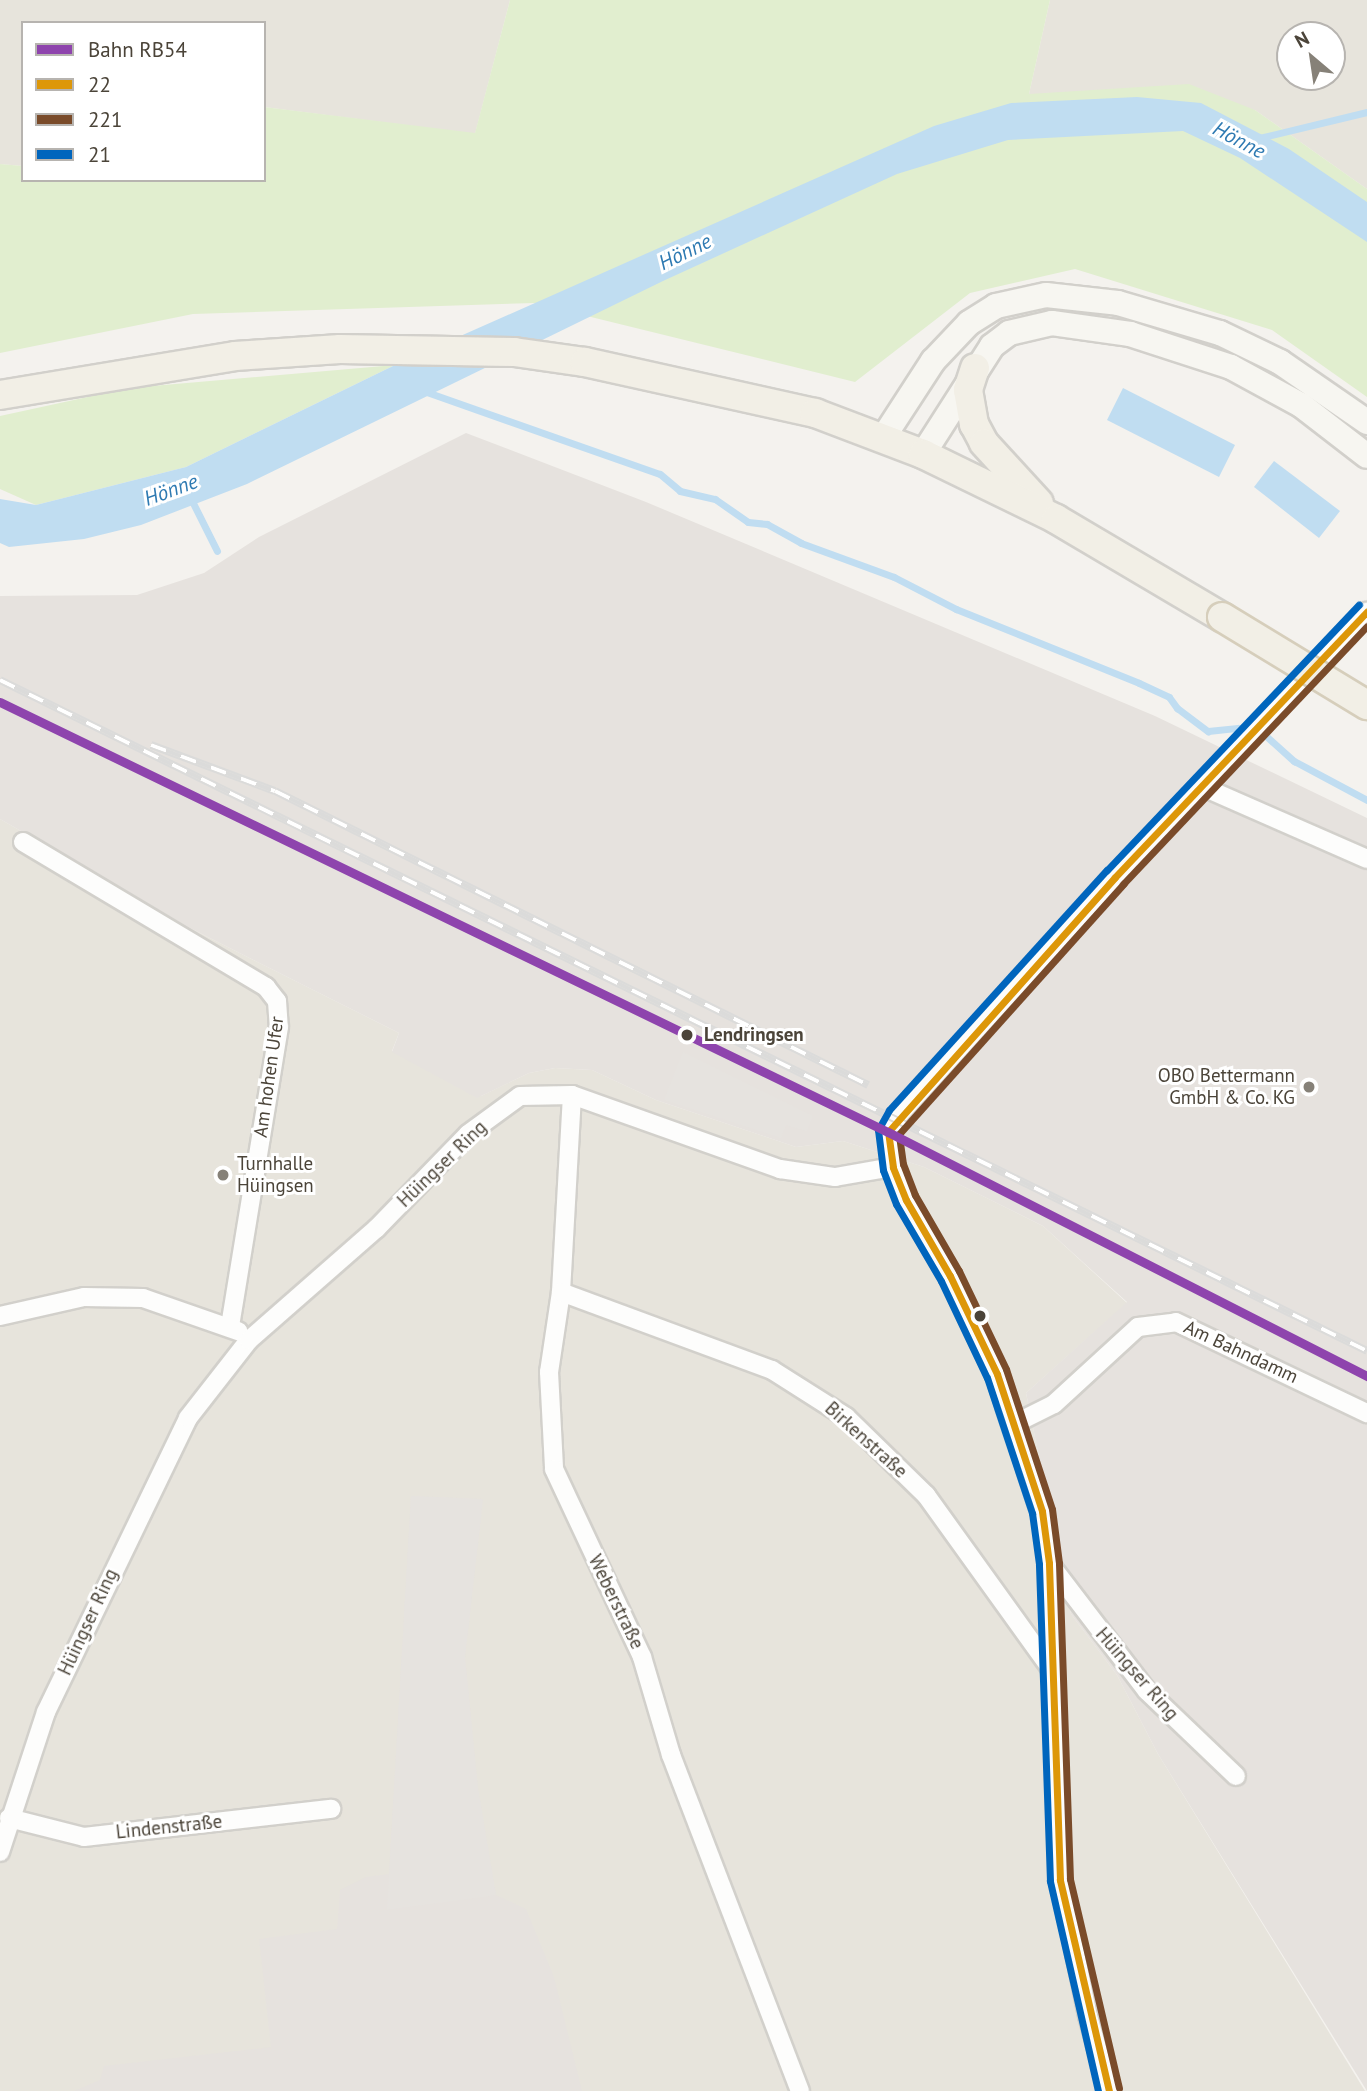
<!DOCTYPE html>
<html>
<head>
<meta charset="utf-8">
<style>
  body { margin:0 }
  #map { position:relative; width:1367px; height:2091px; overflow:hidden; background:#f4f2ee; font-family:"PT Sans",sans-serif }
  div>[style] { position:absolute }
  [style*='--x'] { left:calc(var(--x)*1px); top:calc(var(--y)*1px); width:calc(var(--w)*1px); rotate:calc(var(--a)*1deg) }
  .residential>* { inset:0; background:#e7e4dc }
  .industrial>* { inset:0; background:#e6e2de }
  .green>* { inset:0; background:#e1eecf }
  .parking>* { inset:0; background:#e6e3df }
  .water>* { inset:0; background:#c0ddf1 }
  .stream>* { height:7px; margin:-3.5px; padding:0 3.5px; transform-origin:3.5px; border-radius:3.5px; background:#c0ddf1 }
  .roads { filter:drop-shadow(2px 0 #d2d0cb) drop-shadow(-2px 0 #d2d0cb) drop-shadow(0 2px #d2d0cb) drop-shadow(0 -2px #d2d0cb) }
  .minor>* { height:18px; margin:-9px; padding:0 9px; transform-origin:9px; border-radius:9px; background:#fdfdfc }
  .secondary>* { height:24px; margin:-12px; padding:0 12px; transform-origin:12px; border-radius:12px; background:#f7f6f1 }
  .primary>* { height:28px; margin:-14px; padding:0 14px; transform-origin:14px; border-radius:14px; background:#f2efe6 }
  .rail>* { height:8px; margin-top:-4px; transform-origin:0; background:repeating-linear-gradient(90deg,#fff 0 16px,#dbdbda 0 32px); box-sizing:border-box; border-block:2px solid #dbdbda }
  .bridges { filter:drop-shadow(2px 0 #d6cebb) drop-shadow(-2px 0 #d6cebb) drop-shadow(0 2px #d6cebb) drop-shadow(0 -2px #d6cebb) }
  .primary-bridge>* { height:28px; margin:-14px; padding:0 14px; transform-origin:14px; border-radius:14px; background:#f2efe6 }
  .bus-1>* { height:7px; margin:-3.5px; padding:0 3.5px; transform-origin:3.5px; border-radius:3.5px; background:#dd9709 }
  .bus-2>* { height:7px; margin:-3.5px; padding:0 3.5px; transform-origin:3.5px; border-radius:3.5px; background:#7a4b2a }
  .bus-3>* { height:7px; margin:-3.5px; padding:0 3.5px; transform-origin:3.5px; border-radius:3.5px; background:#0065bd }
  .rail-1>* { height:9px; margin:-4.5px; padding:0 4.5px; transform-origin:4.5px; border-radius:4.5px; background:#8e44ad }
  .dots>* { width:19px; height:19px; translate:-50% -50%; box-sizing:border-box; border:4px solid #fff; border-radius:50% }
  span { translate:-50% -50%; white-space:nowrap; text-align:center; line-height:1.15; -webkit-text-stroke:6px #fff; paint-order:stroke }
  .stop-label { font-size:19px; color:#4b4439; font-weight:700 }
  .left { translate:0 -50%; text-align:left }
  .poi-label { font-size:19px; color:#4b4439 }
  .right { translate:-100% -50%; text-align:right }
  .street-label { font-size:19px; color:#4b4439 }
  .water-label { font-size:21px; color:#2e7ab2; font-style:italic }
  .legend { position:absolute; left:21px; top:21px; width:245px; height:161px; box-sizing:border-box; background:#fff; border:2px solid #b7b4b0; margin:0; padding:9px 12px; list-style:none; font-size:21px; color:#4b4439 }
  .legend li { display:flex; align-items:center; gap:14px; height:35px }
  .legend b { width:35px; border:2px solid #b7b4b0 }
  .north { position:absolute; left:1276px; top:21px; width:70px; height:70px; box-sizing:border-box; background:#fff; border:2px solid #b7b4b0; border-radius:50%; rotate:331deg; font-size:19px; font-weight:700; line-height:28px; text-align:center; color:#4b4439 }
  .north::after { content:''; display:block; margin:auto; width:24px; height:32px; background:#868178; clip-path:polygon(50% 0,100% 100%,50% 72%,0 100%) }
</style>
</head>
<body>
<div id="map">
  <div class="residential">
    <i style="clip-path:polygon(0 0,510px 0,475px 134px,264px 107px,264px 23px,23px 23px,23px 166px,0 164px)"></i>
    <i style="clip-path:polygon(evenodd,1050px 0,1367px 0,1367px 189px,1255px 110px,1029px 94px,1050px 0,1290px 35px,1332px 35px,1332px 77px,1290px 77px,1290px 35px)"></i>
    <i style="clip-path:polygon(0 819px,192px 929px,399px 1033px,392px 1051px,481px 1096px,529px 1073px,555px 1068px,592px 1070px,656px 1100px,796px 1147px,843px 1141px,924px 1167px,1043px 1226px,1127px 1303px,1026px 1393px,1071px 1614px,1117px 1675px,1158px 1754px,1365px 2091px,0 2091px)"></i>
  </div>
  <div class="industrial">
    <i style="clip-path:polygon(466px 433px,646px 502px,1155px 716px,1367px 818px,1367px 2091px,1158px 1754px,1117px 1675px,1071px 1614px,1026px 1393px,1127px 1302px,1043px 1226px,924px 1167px,843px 1141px,796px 1147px,656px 1100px,592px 1070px,555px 1068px,529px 1073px,477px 1098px,392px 1052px,399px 1033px,192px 929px,0 819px,0 596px,137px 595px,204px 573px,259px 537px)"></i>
    <i style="clip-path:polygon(411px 1496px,483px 1499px,465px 1657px,478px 1788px,496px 1895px,526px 1909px,554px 1977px,582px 2091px,74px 2091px,100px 2080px,104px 2066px,271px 2047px,259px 1939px,337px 1929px,340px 1890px,366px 1877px,389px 1874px)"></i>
  </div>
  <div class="green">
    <i style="clip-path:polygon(510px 0,1050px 0,1029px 94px,1189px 84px,1255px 110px,1367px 189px,1367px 397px,1272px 330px,1075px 269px,970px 293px,855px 382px,534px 303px,193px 314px,0 353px,0 164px,23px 166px,23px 180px,264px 180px,264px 107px,475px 133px)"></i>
    <i style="clip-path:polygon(395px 365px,186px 467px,36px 505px,0 489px,0 416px,129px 388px)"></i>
  </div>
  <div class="parking">
    <i style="clip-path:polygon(683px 1052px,813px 1116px,807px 1131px,786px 1125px,781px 1138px,664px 1100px)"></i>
    <i style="clip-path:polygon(411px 1496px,483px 1499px,465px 1657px,478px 1788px,496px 1895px,387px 1910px)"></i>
  </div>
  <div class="water">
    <i style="clip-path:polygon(1137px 97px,1201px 103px,1289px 149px,1367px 202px,1367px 242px,1240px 158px,1183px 131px,1008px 140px,897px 174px,663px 281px,247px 484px,141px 525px,84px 539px,9px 547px,0 543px,0 499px,36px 505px,186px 467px,395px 365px,934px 126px,1011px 103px)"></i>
    <i style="clip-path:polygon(1123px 388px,1235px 445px,1219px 477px,1107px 420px)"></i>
    <i style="clip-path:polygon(1274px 461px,1340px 511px,1319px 538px,1254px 487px)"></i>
  </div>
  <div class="stream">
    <i style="--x:1255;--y:139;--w:115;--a:-13.6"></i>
    <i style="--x:421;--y:390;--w:253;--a:19.4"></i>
    <i style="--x:660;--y:474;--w:26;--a:40"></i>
    <i style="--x:680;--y:491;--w:36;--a:13"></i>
    <i style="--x:715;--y:499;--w:40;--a:34.9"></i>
    <i style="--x:748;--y:522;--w:19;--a:6"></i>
    <i style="--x:767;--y:524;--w:39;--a:29"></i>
    <i style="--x:801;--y:543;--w:99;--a:20.1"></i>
    <i style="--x:894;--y:577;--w:70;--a:27.3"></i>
    <i style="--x:956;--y:609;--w:197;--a:22"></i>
    <i style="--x:1139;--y:683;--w:33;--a:25"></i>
    <i style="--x:1169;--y:697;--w:14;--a:54"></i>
    <i style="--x:1177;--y:708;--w:39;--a:37"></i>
    <i style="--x:1208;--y:731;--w:30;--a:-6"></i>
    <i style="--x:1238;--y:728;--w:29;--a:16"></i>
    <i style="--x:1266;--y:736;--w:38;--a:42"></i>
    <i style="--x:1294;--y:761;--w:83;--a:28.1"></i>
    <i style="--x:191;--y:499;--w:58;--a:63.4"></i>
  </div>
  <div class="roads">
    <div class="minor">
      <i style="--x:1203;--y:787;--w:179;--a:23.7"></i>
      <i style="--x:23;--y:842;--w:283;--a:30.8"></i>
      <i style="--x:266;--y:987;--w:18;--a:52"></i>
      <i style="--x:277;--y:1001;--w:26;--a:86"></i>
      <i style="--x:279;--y:1027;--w:303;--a:99.3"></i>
      <i style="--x:572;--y:1095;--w:197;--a:93.2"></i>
      <i style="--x:561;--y:1292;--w:81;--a:98.5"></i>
      <i style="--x:549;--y:1372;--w:97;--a:87"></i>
      <i style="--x:554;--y:1469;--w:208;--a:64.9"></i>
      <i style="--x:642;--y:1657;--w:102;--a:73.5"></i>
      <i style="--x:671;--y:1755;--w:360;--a:69"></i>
      <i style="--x:561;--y:1292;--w:225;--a:20.3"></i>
      <i style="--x:772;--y:1370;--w:88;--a:32.4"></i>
      <i style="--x:846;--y:1417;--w:112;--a:44.3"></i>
      <i style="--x:926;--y:1495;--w:219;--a:54.3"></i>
      <i style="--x:0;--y:1316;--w:86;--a:-12.7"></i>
      <i style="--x:84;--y:1297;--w:59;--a:1"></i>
      <i style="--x:143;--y:1298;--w:101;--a:19.2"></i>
      <i style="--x:1016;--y:1423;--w:42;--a:-26.6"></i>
      <i style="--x:1054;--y:1404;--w:114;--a:-42.5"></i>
      <i style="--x:1138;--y:1327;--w:38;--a:-7"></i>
      <i style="--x:1176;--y:1322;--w:212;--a:25.5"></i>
      <i style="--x:1049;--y:1563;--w:161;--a:52.6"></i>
      <i style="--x:1147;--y:1691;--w:123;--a:43.7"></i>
      <i style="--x:9;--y:1818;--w:77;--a:14.2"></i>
      <i style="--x:84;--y:1837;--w:249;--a:-6.5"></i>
      <i style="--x:0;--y:1852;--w:147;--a:-71.8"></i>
      <i style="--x:46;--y:1712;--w:326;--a:-64.2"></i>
      <i style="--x:188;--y:1418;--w:99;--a:-52"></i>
      <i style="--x:249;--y:1340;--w:169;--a:-41.2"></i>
      <i style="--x:376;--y:1229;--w:132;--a:-45.9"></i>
      <i style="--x:468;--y:1134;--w:64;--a:-36.2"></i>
      <i style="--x:520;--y:1096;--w:52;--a:-1.1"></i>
      <i style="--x:572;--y:1095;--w:221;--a:19.6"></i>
      <i style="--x:780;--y:1169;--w:56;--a:8.3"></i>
      <i style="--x:835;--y:1177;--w:59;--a:-9.8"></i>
      <i style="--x:1109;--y:2091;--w:78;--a:-105.6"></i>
      <i style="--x:1088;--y:2016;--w:139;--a:-101.6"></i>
      <i style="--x:1060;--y:1880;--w:317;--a:-92"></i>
      <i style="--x:1049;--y:1563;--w:52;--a:-97.7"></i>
      <i style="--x:1042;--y:1511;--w:144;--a:-108.2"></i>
      <i style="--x:997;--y:1374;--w:109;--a:-115.6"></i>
      <i style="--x:950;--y:1276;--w:88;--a:-120.1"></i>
      <i style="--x:906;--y:1200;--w:35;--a:-112"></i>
      <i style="--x:893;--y:1167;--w:35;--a:-98"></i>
      <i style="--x:888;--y:1132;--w:17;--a:-59"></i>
      <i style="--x:897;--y:1117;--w:324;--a:-47.8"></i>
      <i style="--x:1115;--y:877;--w:366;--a:-46.5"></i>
    </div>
    <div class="secondary">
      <i style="--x:883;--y:438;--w:92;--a:-57"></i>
      <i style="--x:933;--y:361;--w:52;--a:-46.5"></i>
      <i style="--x:969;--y:323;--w:32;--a:-32"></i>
      <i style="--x:996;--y:306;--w:51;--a:-12.4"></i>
      <i style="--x:1046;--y:295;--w:72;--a:6.3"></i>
      <i style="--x:1118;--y:303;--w:106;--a:16.4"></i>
      <i style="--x:1220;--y:333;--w:67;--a:25.8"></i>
      <i style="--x:1280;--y:362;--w:106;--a:34.6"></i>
      <i style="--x:923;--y:454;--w:128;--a:-57.4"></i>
      <i style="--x:992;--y:346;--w:21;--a:-37"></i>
      <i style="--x:1009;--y:333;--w:44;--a:-13.1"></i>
      <i style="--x:1052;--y:323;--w:79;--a:8"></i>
      <i style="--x:1130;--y:334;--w:106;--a:18.1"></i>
      <i style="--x:1231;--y:367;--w:80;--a:28.5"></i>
      <i style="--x:1301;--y:405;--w:83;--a:37.7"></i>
    </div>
    <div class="primary">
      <i style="--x:975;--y:368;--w:23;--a:108"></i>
      <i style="--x:968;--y:390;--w:35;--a:80"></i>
      <i style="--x:974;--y:424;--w:21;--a:62"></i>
      <i style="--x:984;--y:443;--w:81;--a:47.5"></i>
      <i style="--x:0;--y:395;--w:238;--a:-9.4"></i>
      <i style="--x:235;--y:356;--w:105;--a:-3.8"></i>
      <i style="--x:340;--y:349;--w:174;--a:1"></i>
      <i style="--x:514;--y:352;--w:72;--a:8"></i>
      <i style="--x:585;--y:362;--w:236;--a:12.5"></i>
      <i style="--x:815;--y:413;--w:116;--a:20.8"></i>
      <i style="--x:923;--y:454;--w:148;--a:26"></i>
      <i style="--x:1056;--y:519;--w:193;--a:30.6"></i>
    </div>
  </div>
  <div class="rail">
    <i style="--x:0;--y:680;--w:1523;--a:26.14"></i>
    <i style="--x:151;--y:745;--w:132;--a:20.4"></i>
    <i style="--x:275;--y:791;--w:662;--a:26.37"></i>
  </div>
  <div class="bridges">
    <div class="primary-bridge">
      <i style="--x:1222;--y:617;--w:170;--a:31.3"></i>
    </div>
  </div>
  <div class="bus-1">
    <i style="--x:1109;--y:2091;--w:217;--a:-103.1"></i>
    <i style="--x:1060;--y:1880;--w:317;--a:-92"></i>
    <i style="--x:1049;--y:1563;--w:52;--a:-97.7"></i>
    <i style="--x:1042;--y:1511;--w:144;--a:-108.2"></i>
    <i style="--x:997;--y:1374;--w:109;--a:-115.6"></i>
    <i style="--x:950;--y:1276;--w:88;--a:-120.1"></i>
    <i style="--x:906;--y:1200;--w:35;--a:-112"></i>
    <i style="--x:893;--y:1167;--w:35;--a:-98"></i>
    <i style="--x:888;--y:1132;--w:341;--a:-48.3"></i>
    <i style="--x:1115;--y:877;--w:366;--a:-46.5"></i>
  </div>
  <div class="bus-2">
    <i style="--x:1119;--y:2088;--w:215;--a:-103.2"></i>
    <i style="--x:1070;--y:1879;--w:316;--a:-92"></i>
    <i style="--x:1059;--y:1563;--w:54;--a:-97.4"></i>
    <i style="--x:1052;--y:1509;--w:147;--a:-108.2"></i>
    <i style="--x:1006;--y:1369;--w:109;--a:-115.6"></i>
    <i style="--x:959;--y:1271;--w:88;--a:-120.1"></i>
    <i style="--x:915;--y:1195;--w:33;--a:-111"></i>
    <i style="--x:903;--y:1164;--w:30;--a:-98"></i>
    <i style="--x:899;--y:1134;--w:336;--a:-48.1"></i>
    <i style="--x:1123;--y:884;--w:355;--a:-46.6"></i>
  </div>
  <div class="bus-3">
    <i style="--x:1098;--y:2091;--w:215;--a:-102.9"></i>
    <i style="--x:1050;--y:1881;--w:317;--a:-92"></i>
    <i style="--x:1039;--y:1564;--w:51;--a:-97.8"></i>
    <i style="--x:1032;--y:1513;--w:142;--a:-108.4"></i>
    <i style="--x:987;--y:1378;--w:107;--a:-115.4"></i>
    <i style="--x:941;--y:1281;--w:89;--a:-120.3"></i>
    <i style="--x:896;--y:1204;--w:36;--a:-111"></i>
    <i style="--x:883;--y:1170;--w:40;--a:-97.1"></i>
    <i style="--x:878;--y:1130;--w:23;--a:-61"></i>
    <i style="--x:889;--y:1110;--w:324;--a:-47.8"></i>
    <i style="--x:1107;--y:870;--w:366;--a:-46.5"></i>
  </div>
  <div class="rail-1">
    <i style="--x:0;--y:702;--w:987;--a:25.84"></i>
    <i style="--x:888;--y:1132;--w:538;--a:26.99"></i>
  </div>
  <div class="dots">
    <i style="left:687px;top:1035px;background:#4b4439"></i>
    <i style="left:1309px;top:1087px;background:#868178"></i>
    <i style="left:223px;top:1175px;background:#868178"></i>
    <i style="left:980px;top:1316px;background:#4b4439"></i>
  </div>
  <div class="stop-label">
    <span class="left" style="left:704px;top:1035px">Lendringsen</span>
  </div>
  <div class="poi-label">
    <span class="right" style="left:1295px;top:1087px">OBO Bettermann<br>GmbH &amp; Co. KG</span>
    <span class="left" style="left:237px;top:1175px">Turnhalle<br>Hüingsen</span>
  </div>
  <div class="street-label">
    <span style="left:269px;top:1077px;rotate:-82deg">Am hohen Ufer</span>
    <span style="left:442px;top:1164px;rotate:-44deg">Hüingser Ring</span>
    <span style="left:1241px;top:1352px;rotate:25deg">Am Bahndamm</span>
    <span style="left:866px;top:1440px;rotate:42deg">Birkenstraße</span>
    <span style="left:616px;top:1602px;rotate:64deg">Weberstraße</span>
    <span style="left:88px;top:1622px;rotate:-65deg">Hüingser Ring</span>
    <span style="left:1137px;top:1674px;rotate:49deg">Hüingser Ring</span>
    <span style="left:169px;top:1827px;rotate:-6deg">Lindenstraße</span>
  </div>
  <div class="water-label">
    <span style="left:1239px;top:140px;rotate:28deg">Hönne</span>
    <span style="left:685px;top:252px;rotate:-26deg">Hönne</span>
    <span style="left:171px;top:490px;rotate:-20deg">Hönne</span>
  </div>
  <ul class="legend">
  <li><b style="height:9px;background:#8e44ad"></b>Bahn RB54</li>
  <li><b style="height:9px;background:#dd9709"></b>22</li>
  <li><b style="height:9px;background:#7a4b2a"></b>221</li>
  <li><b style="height:9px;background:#0065bd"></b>21</li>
  </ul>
  <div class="north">N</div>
</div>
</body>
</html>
